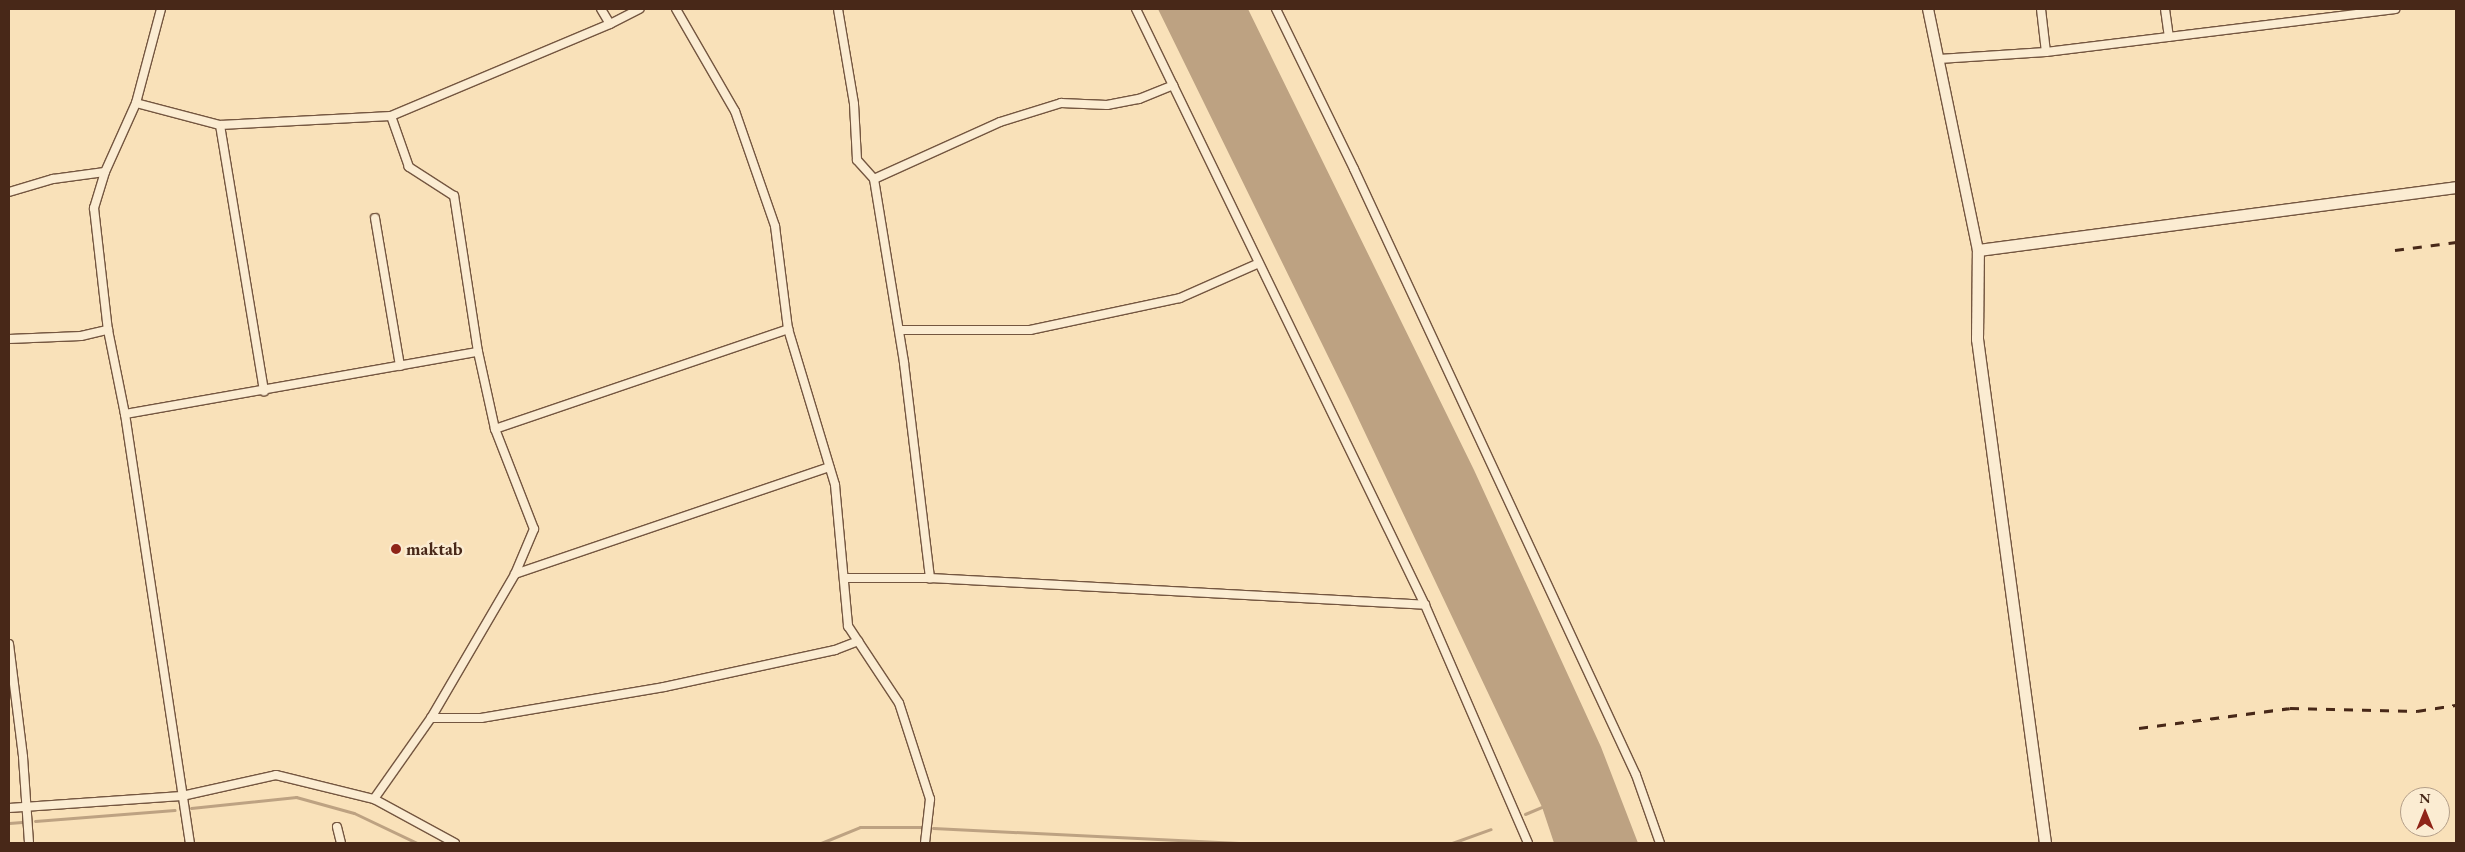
<!DOCTYPE html>
<html>
<head>
<meta charset="utf-8">
<style>
  body { margin:0 }
  #map { position:relative; width:2465px; height:852px; overflow:hidden; background:#f9e1b9; font-family:"EB Garamond",serif }
  div>[style] { position:absolute }
  [style*='--x'] { left:calc(var(--x)*1px); top:calc(var(--y)*1px); width:calc(var(--w)*1px); rotate:calc(var(--a)*1deg) }
  .water>* { inset:0; background:#bda282 }
  .stream>* { height:3px; margin:-1.5px; padding:0 1.5px; transform-origin:1.5px; border-radius:1.5px; background:#bda282 }
  .roads { filter:drop-shadow(1px 0 #745640) drop-shadow(-1px 0 #745640) drop-shadow(0 1px #745640) drop-shadow(0 -1px #745640) }
  .minor>* { height:8px; margin:-4px; padding:0 4px; transform-origin:4px; border-radius:4px; background:#fbecd2 }
  .tertiary>* { height:10px; margin:-5px; padding:0 5px; transform-origin:5px; border-radius:5px; background:#fbecd2 }
  .secondary>* { height:11px; margin:-5.5px; padding:0 5.5px; transform-origin:5.5px; border-radius:5.5px; background:#fbecd2 }
  .rail>* { height:3px; margin-top:-1.5px; transform-origin:0; background:repeating-linear-gradient(90deg,#482818 0 9px,transparent 0 18px) }
  .dots>* { width:14px; height:14px; translate:-50% -50%; box-sizing:border-box; border:2px solid #fbecd2; border-radius:50% }
  span { translate:-50% -50%; white-space:nowrap; text-align:center; line-height:1.15; -webkit-text-stroke:5px #fbecd2; paint-order:stroke }
  .poi-label { font-size:18px; color:#482818; font-weight:700 }
  .left { translate:0 -50%; text-align:left }
  .frame { position:absolute; inset:0; border:10px solid #482818; pointer-events:none }
  .north { position:absolute; left:2400px; top:787px; width:50px; height:50px; box-sizing:border-box; background:#fbecd2; border:1px solid #b39e88; border-radius:50%; rotate:0deg; font-size:14px; font-weight:700; line-height:20px; text-align:center; color:#482818 }
  .north::after { content:''; display:block; margin:auto; width:18px; height:22px; background:#8f2418; clip-path:polygon(50% 0,100% 100%,50% 72%,0 100%) }
</style>
</head>
<body>
<div id="map">
  <div class="water">
    <i style="clip-path:polygon(1158px 9px,1248px 9px,1474px 470px,1601px 747px,1638px 843px,1554px 843px,1542px 807px,1349px 399px)"></i>
  </div>
  <div class="stream">
    <i style="--x:191;--y:808;--w:106;--a:-6"></i>
    <i style="--x:296;--y:797;--w:60;--a:15.4"></i>
    <i style="--x:354;--y:813;--w:70;--a:25.5"></i>
    <i style="--x:1525;--y:814;--w:21;--a:-23"></i>
    <i style="--x:35;--y:821;--w:140;--a:-4.5"></i>
    <i style="--x:9;--y:823;--w:13;--a:-4"></i>
    <i style="--x:933;--y:828;--w:306;--a:2.8"></i>
    <i style="--x:821;--y:843;--w:42;--a:-22.3"></i>
    <i style="--x:860;--y:827;--w:62;--a:0"></i>
    <i style="--x:1452;--y:843;--w:41;--a:-19.7"></i>
  </div>
  <div class="roads">
    <div class="minor">
      <i style="--x:161;--y:9;--w:97;--a:104.9"></i>
      <i style="--x:136;--y:103;--w:76;--a:114.2"></i>
      <i style="--x:105;--y:172;--w:38;--a:107"></i>
      <i style="--x:94;--y:208;--w:123;--a:83.5"></i>
      <i style="--x:108;--y:330;--w:86;--a:78.6"></i>
      <i style="--x:125;--y:414;--w:434;--a:81.4"></i>
      <i style="--x:601;--y:9;--w:17;--a:59"></i>
      <i style="--x:676;--y:9;--w:118;--a:60"></i>
      <i style="--x:735;--y:111;--w:122;--a:70.8"></i>
      <i style="--x:775;--y:226;--w:104;--a:82.8"></i>
      <i style="--x:788;--y:329;--w:163;--a:73.2"></i>
      <i style="--x:835;--y:485;--w:142;--a:84.7"></i>
      <i style="--x:848;--y:626;--w:92;--a:56.5"></i>
      <i style="--x:899;--y:703;--w:101;--a:72.1"></i>
      <i style="--x:930;--y:799;--w:44;--a:96.5"></i>
      <i style="--x:838;--y:9;--w:96;--a:80.4"></i>
      <i style="--x:854;--y:104;--w:56;--a:86.9"></i>
      <i style="--x:857;--y:160;--w:25;--a:48"></i>
      <i style="--x:874;--y:179;--w:186;--a:80.7"></i>
      <i style="--x:904;--y:363;--w:217;--a:83.1"></i>
      <i style="--x:1136;--y:9;--w:662;--a:64.13"></i>
      <i style="--x:1425;--y:605;--w:259;--a:66.6"></i>
      <i style="--x:1276;--y:9;--w:178;--a:64"></i>
      <i style="--x:1354;--y:169;--w:668;--a:65.05"></i>
      <i style="--x:1636;--y:775;--w:72;--a:70.6"></i>
      <i style="--x:2041;--y:9;--w:43;--a:83.4"></i>
      <i style="--x:2165;--y:9;--w:28;--a:82"></i>
      <i style="--x:1939;--y:59;--w:107;--a:-3.7"></i>
      <i style="--x:2046;--y:52;--w:352;--a:-7"></i>
      <i style="--x:136;--y:103;--w:87;--a:14.7"></i>
      <i style="--x:220;--y:125;--w:171;--a:-3"></i>
      <i style="--x:391;--y:116;--w:238;--a:-22.8"></i>
      <i style="--x:610;--y:24;--w:33;--a:-27"></i>
      <i style="--x:220;--y:125;--w:270;--a:80.6"></i>
      <i style="--x:874;--y:179;--w:138;--a:-24.3"></i>
      <i style="--x:1000;--y:122;--w:64;--a:-17.3"></i>
      <i style="--x:1061;--y:103;--w:46;--a:2.5"></i>
      <i style="--x:1107;--y:105;--w:33;--a:-11"></i>
      <i style="--x:1139;--y:99;--w:37;--a:-22"></i>
      <i style="--x:9;--y:192;--w:46;--a:-16.5"></i>
      <i style="--x:53;--y:179;--w:52;--a:-7.7"></i>
      <i style="--x:375;--y:218;--w:150;--a:80.4"></i>
      <i style="--x:899;--y:330;--w:131;--a:0"></i>
      <i style="--x:1030;--y:330;--w:153;--a:-12"></i>
      <i style="--x:1180;--y:298;--w:86;--a:-23.9"></i>
      <i style="--x:9;--y:339;--w:72;--a:-2.4"></i>
      <i style="--x:81;--y:336;--w:28;--a:-13"></i>
      <i style="--x:125;--y:414;--w:358;--a:-10"></i>
      <i style="--x:495;--y:429;--w:310;--a:-18.8"></i>
      <i style="--x:515;--y:574;--w:332;--a:-18.8"></i>
      <i style="--x:844;--y:578;--w:86;--a:0"></i>
      <i style="--x:930;--y:578;--w:496;--a:3.1"></i>
      <i style="--x:9;--y:644;--w:114;--a:82.9"></i>
      <i style="--x:23;--y:757;--w:86;--a:86"></i>
      <i style="--x:431;--y:718;--w:50;--a:0"></i>
      <i style="--x:481;--y:718;--w:186;--a:-9.6"></i>
      <i style="--x:664;--y:687;--w:175;--a:-12.2"></i>
      <i style="--x:835;--y:650;--w:25;--a:-21"></i>
      <i style="--x:374;--y:799;--w:99;--a:-54.9"></i>
      <i style="--x:431;--y:718;--w:167;--a:-59.7"></i>
      <i style="--x:515;--y:574;--w:49;--a:-67.1"></i>
      <i style="--x:534;--y:529;--w:107;--a:-111.3"></i>
      <i style="--x:495;--y:429;--w:79;--a:-102.4"></i>
      <i style="--x:478;--y:352;--w:158;--a:-98.7"></i>
      <i style="--x:454;--y:196;--w:54;--a:-147.2"></i>
      <i style="--x:409;--y:167;--w:54;--a:-109.4"></i>
      <i style="--x:9;--y:808;--w:173;--a:-4"></i>
      <i style="--x:182;--y:796;--w:96;--a:-12.6"></i>
      <i style="--x:276;--y:775;--w:101;--a:13.8"></i>
      <i style="--x:374;--y:799;--w:92;--a:28.5"></i>
      <i style="--x:337;--y:827;--w:16;--a:76"></i>
    </div>
    <div class="tertiary">
      <i style="--x:1928;--y:9;--w:246;--a:78.3"></i>
    </div>
    <div class="secondary">
      <i style="--x:2045;--y:843;--w:509;--a:-97.68"></i>
      <i style="--x:1977;--y:339;--w:89;--a:-89.4"></i>
      <i style="--x:1978;--y:250;--w:482;--a:-7.5"></i>
    </div>
  </div>
  <div class="rail">
    <i style="--x:2395;--y:250;--w:62;--a:-7.5"></i>
    <i style="--x:2139;--y:728;--w:152;--a:-7.5"></i>
    <i style="--x:2290;--y:708;--w:127;--a:1.4"></i>
    <i style="--x:2417;--y:711;--w:39;--a:-9"></i>
  </div>
  <div class="dots">
    <i style="left:396px;top:549px;background:#8f2418"></i>
  </div>
  <div class="poi-label">
    <span class="left" style="left:406px;top:549px">maktab</span>
  </div>
  <div class="frame"></div>
  <div class="north">N</div>
</div>
</body>
</html>
